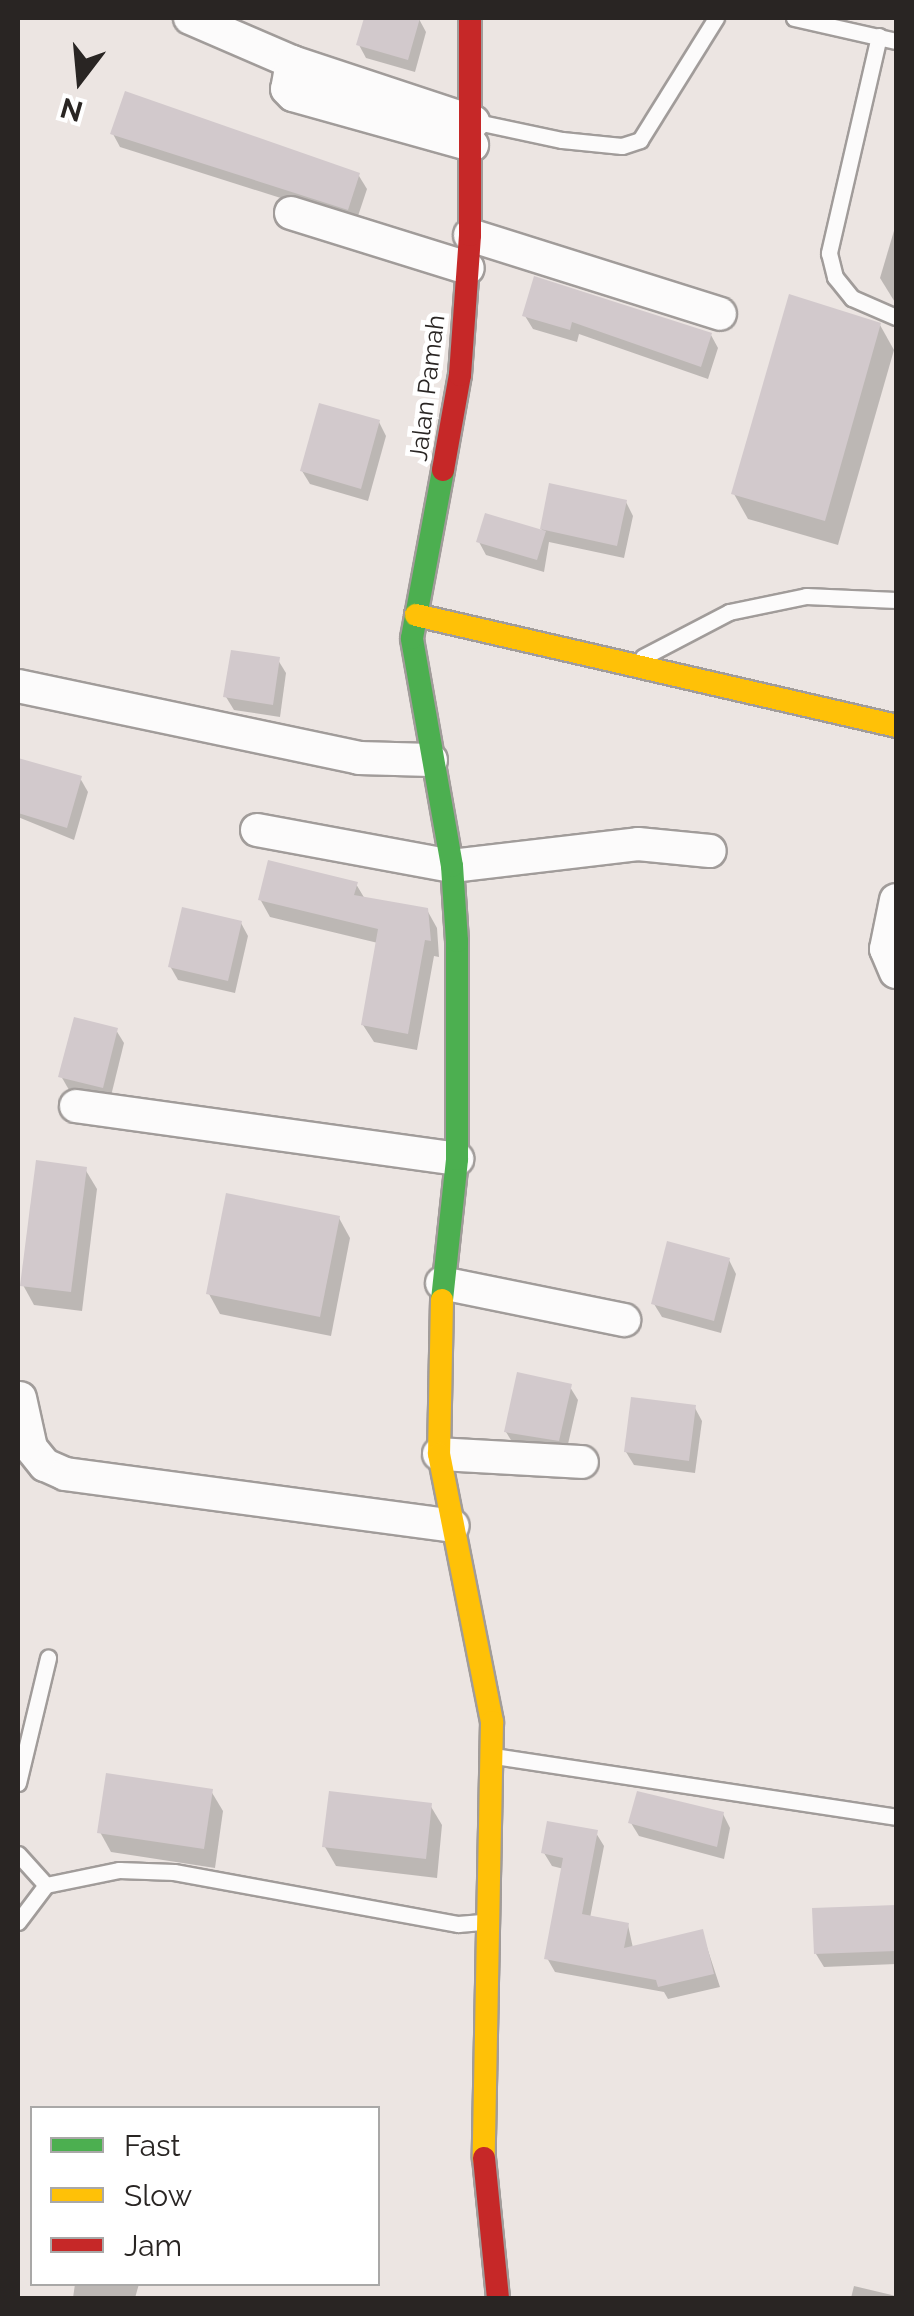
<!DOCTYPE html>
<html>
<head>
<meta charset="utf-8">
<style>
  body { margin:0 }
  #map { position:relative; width:914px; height:2316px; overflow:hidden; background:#ece5e2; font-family:Raleway,sans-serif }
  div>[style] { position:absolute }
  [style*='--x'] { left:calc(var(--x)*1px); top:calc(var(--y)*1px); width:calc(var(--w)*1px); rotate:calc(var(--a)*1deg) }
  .shadow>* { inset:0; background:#0003 }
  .building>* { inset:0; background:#d2c9cc }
  .roads { filter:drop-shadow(2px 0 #a19c9a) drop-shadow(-2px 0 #a19c9a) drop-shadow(0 2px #a19c9a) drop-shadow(0 -2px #a19c9a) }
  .lane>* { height:15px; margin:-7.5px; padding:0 7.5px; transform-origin:7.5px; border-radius:7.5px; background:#fcfbfb }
  .street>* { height:32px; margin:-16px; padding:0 16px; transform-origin:16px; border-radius:16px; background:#fcfbfb }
  .fast>* { height:22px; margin:-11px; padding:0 11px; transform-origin:11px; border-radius:11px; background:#4caf50 }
  .slow>* { height:22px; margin:-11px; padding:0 11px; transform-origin:11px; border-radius:11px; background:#ffc107 }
  .jam>* { height:22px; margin:-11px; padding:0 11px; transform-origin:11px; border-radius:11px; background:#c62828 }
  span { translate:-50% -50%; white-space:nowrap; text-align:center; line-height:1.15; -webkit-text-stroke:9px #fff; paint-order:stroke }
  .street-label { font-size:25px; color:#292523 }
  .frame { position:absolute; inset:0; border:20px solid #292523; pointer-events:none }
  .legend { position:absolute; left:30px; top:2106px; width:350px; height:180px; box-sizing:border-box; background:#fff; border:2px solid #a9a8a7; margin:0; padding:12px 18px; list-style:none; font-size:30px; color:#292523 }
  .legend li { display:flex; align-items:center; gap:20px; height:50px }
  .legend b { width:50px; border:2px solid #a9a8a7 }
  .north { position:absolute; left:30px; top:30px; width:100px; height:100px; -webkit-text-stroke:8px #fff; paint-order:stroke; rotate:196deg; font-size:28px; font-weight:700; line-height:40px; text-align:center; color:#292523 }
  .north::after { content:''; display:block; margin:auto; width:35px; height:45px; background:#292523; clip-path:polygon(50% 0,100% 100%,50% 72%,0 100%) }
</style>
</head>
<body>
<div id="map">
  <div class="shadow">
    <i style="clip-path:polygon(367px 18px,419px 19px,426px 32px,415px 72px,366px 58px,359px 45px)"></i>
    <i style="clip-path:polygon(113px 134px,359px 176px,367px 189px,356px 222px,120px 147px)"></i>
    <i style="clip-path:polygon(896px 224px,896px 304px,880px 278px)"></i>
    <i style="clip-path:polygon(525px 316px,711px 335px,718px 348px,708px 379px,579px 334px,577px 342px,533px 329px)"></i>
    <i style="clip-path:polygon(880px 325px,894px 350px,838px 545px,748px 519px,734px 494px)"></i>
    <i style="clip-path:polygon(379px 422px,386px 436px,368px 501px,310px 484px,302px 471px)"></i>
    <i style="clip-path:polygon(551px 486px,626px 502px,633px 516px,624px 558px,549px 542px,544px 572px,486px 555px,479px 542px,541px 532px)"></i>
    <i style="clip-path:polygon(278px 660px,286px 673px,280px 717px,234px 710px,226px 697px)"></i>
    <i style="clip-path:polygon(18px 759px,80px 778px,88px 792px,74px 840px,18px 817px)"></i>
    <i style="clip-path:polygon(356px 884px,365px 899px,427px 910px,437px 928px,439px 957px,434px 956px,417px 1050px,374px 1042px,363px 1025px,378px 943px,270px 917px,260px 899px)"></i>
    <i style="clip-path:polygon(241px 923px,248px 936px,235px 993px,178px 980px,170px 966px)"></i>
    <i style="clip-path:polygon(116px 1030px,124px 1043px,110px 1100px,69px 1090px,61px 1076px)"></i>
    <i style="clip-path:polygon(85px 1169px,97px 1189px,82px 1311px,34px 1305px,23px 1285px)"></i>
    <i style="clip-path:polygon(339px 1218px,350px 1238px,331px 1336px,220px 1314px,209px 1294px)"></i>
    <i style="clip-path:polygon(729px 1260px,736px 1274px,721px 1333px,662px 1317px,654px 1304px)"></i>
    <i style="clip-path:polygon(570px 1387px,578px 1400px,566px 1453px,514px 1445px,506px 1432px)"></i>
    <i style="clip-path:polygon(695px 1408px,702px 1421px,695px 1473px,634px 1465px,626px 1452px)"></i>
    <i style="clip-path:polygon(211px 1791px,223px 1811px,215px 1868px,111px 1852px,100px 1832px)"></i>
    <i style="clip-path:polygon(430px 1805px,442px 1825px,437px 1878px,336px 1866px,325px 1847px)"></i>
    <i style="clip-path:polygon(723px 1814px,730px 1828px,724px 1859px,639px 1836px,631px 1823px)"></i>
    <i style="clip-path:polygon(596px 1833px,604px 1846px,590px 1918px,628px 1925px,633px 1948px,702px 1932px,720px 1987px,668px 1999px,664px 1992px,555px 1972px,547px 1958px,564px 1869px,552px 1866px,544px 1853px)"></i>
    <i style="clip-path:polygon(896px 1908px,896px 1964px,824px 1967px,816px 1954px,815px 1910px)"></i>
    <i style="clip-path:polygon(75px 2284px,139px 2284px,135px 2298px,73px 2298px)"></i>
    <i style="clip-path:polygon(854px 2286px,896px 2296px,896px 2298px,851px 2298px)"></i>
  </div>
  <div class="building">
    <i style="clip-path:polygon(364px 18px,420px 18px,408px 60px,356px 45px)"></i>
    <i style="clip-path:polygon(125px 91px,360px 173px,348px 210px,110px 134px)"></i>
    <i style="clip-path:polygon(534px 276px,712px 333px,701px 367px,572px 322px,570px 330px,522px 316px)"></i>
    <i style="clip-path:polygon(789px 294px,881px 323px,825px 521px,731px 494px)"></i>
    <i style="clip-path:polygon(319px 403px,380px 420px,361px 489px,300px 471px)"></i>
    <i style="clip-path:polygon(549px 483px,627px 500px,617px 546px,540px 529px)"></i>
    <i style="clip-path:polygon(485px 513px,546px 531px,537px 560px,476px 542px)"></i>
    <i style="clip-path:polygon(231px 650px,280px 657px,273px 705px,223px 697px)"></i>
    <i style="clip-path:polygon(18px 758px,82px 776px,67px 828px,18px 813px)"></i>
    <i style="clip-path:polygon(268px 860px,358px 882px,354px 895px,428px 908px,431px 941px,425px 940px,408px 1034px,361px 1025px,378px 929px,258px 900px)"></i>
    <i style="clip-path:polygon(182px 907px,242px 921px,228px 981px,168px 967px)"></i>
    <i style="clip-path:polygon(74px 1017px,118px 1028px,103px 1088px,58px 1077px)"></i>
    <i style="clip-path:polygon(36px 1160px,87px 1167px,71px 1292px,20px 1286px)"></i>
    <i style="clip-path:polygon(226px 1193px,340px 1216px,320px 1317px,206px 1294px)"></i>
    <i style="clip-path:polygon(667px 1241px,730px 1258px,714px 1321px,651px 1304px)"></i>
    <i style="clip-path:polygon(517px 1372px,572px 1384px,559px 1441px,504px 1432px)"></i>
    <i style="clip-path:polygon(631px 1397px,696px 1405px,689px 1461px,624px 1452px)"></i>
    <i style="clip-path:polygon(106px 1773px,213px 1789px,204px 1849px,97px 1833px)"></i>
    <i style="clip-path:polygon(329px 1791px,432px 1803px,426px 1859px,322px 1847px)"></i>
    <i style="clip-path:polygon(637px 1791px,724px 1812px,717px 1847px,628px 1823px)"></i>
    <i style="clip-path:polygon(547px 1821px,598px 1830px,582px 1914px,629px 1923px,624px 1948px,703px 1929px,714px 1974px,658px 1987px,656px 1980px,544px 1959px,563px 1858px,541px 1853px)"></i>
    <i style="clip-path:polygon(896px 1905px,896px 1951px,814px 1954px,812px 1908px)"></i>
  </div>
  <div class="roads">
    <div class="lane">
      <i style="--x:794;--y:18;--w:105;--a:12.7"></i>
      <i style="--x:879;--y:36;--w:223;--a:103"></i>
      <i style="--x:829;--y:253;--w:25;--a:76"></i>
      <i style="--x:835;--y:277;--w:27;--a:51"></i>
      <i style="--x:852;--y:298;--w:48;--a:23.4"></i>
      <i style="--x:477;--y:122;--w:87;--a:12"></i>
      <i style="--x:562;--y:140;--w:60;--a:5.7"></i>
      <i style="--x:622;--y:146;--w:19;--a:-18"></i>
      <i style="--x:640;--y:140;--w:144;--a:-58.1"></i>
      <i style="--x:643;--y:657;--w:97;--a:-27.6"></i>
      <i style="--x:729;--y:612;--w:79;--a:-11.7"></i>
      <i style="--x:806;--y:596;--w:90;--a:2.5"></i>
      <i style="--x:494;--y:1756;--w:407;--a:8.6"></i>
      <i style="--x:18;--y:1783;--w:129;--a:-76.5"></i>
      <i style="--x:18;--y:1854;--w:42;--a:47.9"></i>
      <i style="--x:18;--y:1922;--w:46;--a:-52.9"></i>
      <i style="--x:46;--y:1885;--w:75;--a:-11.6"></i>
      <i style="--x:119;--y:1870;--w:55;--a:2.1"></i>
      <i style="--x:174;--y:1872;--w:289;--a:10.4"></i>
      <i style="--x:458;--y:1924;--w:24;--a:-5"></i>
    </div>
    <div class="street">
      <i style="--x:190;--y:18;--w:111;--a:23.3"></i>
      <i style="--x:292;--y:62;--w:191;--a:18.3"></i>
      <i style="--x:292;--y:62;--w:27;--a:100"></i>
      <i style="--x:287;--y:89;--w:8;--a:45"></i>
      <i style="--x:293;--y:95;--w:186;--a:15.6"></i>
      <i style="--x:291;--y:213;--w:185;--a:17.3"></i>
      <i style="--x:470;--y:235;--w:262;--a:17.5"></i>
      <i style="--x:18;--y:686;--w:349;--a:11.9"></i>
      <i style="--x:359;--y:758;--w:72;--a:1.6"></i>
      <i style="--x:257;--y:830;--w:198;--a:10.5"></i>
      <i style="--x:452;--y:866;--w:187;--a:-6.7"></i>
      <i style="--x:638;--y:844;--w:72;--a:5.6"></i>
      <i style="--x:896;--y:900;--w:50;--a:101.5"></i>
      <i style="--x:886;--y:949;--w:25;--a:67"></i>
      <i style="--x:76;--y:1106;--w:385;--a:7.9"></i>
      <i style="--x:442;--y:1283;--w:186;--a:11.5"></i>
      <i style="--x:20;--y:1398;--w:51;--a:77.6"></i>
      <i style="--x:31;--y:1448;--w:22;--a:51"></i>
      <i style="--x:45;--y:1465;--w:22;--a:24"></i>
      <i style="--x:65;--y:1474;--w:391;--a:7.6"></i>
      <i style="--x:439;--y:1454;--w:143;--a:3.2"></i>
    </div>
    <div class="fast">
      <i style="--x:442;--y:1300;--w:142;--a:-83.9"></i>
      <i style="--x:457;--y:1159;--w:218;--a:-90"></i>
      <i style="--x:457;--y:941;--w:75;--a:-93.8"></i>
      <i style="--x:452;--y:866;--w:231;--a:-100"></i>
      <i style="--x:412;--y:638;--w:171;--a:-79.5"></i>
    </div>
    <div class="slow">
      <i style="--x:416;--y:615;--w:493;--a:13"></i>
      <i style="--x:442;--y:1300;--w:154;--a:91.1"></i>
      <i style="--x:439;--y:1454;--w:273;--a:78.8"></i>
      <i style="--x:492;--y:1722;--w:436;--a:91.1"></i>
    </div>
    <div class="jam">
      <i style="--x:443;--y:470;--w:97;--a:-79.9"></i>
      <i style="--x:460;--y:375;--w:140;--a:-85.9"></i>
      <i style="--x:470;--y:235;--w:217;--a:-90"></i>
      <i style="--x:484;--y:2158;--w:141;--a:84.3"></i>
    </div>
  </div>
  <div class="street-label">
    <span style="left:427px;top:388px;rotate:-83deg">Jalan Pamah</span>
  </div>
  <div class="frame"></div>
  <ul class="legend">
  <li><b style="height:12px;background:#4caf50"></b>Fast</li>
  <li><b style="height:12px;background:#ffc107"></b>Slow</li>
  <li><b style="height:12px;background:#c62828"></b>Jam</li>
  </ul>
  <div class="north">N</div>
</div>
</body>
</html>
